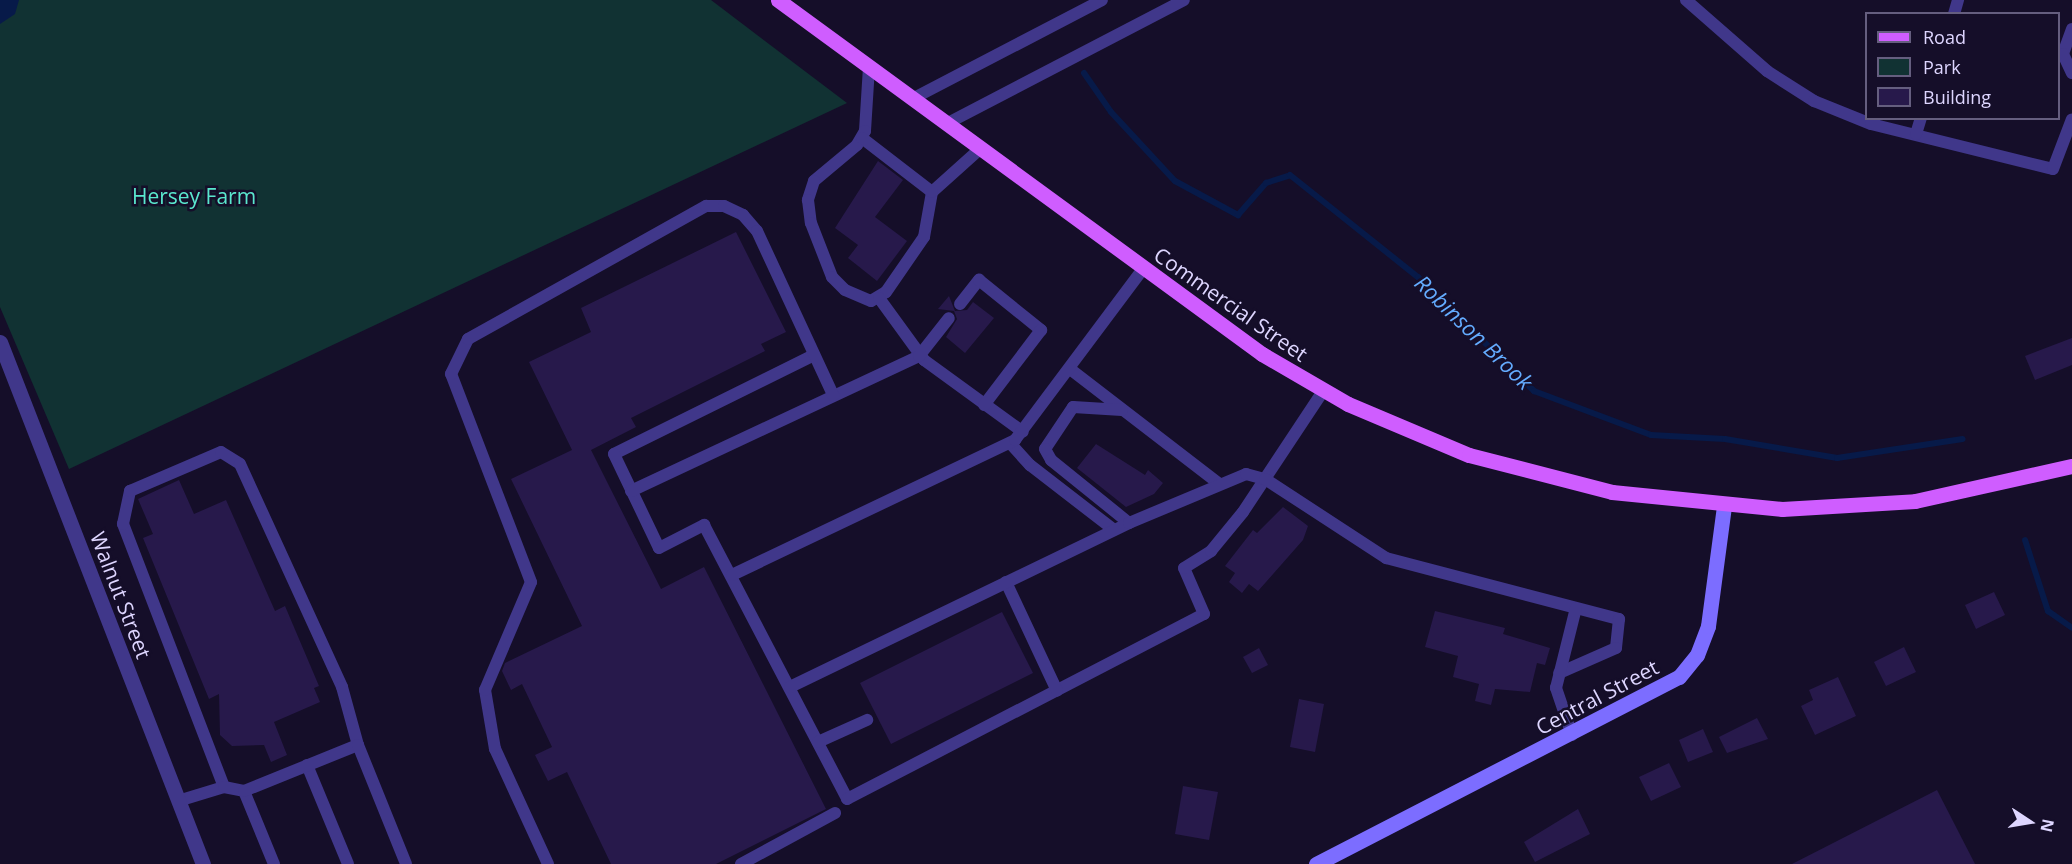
<!DOCTYPE html>
<html>
<head>
<meta charset="utf-8">
<style>
  body { margin:0 }
  #map { position:relative; width:2072px; height:864px; overflow:hidden; background:#150e29; font-family:"Open Sans",sans-serif }
  div>[style] { position:absolute }
  [style*='--x'] { left:calc(var(--x)*1px); top:calc(var(--y)*1px); width:calc(var(--w)*1px); rotate:calc(var(--a)*1deg) }
  .green>* { inset:0; background:#113233 }
  .water>* { inset:0; background:#071a49 }
  .stream>* { height:6px; margin:-3px; padding:0 3px; transform-origin:3px; border-radius:3px; background:#071a49 }
  .building>* { inset:0; background:#27194b }
  .service>* { height:12px; margin:-6px; padding:0 6px; transform-origin:6px; border-radius:6px; background:#40378a }
  .minor>* { height:15px; margin:-7.5px; padding:0 7.5px; transform-origin:7.5px; border-radius:7.5px; background:#40378a }
  .secondary>* { height:15px; margin:-7.5px; padding:0 7.5px; transform-origin:7.5px; border-radius:7.5px; background:#7c6dff }
  .primary>* { height:15px; margin:-7.5px; padding:0 7.5px; transform-origin:7.5px; border-radius:7.5px; background:#cf5dff }
  span { translate:-50% -50%; white-space:nowrap; text-align:center; line-height:1.15; -webkit-text-stroke:5px #150e29; paint-order:stroke }
  .park-label { font-size:21px; color:#5ae7ce }
  .street-label { font-size:21px; color:#ded6ff }
  .water-label { font-size:22px; color:#64acff; font-style:italic }
  .legend { position:absolute; left:1865px; top:12px; width:195px; height:108px; box-sizing:border-box; background:#150e29; border:2px solid #655e7f; margin:0; padding:8px 10px; list-style:none; font-size:18px; color:#ded6ff }
  .legend li { display:flex; align-items:center; gap:12px; height:30px }
  .legend b { width:30px; border:2px solid #655e7f }
  .north { position:absolute; left:2000px; top:792px; width:60px; height:60px; -webkit-text-stroke:4px #150e29; paint-order:stroke; rotate:102deg; font-size:16px; font-weight:700; line-height:24px; text-align:center; color:#ded6ff }
  .north::after { content:''; display:block; margin:auto; width:21px; height:27px; background:#ded6ff; clip-path:polygon(50% 0,100% 100%,50% 72%,0 100%) }
</style>
</head>
<body>
<div id="map">
  <div class="green">
    <i style="clip-path:polygon(0 0,711px 0,847px 103px,69px 469px,0 307px)"></i>
  </div>
  <div class="water">
    <i style="clip-path:polygon(0 0,19px 0,15px 14px,0 24px)"></i>
  </div>
  <div class="stream">
    <i style="--x:1084;--y:73;--w:47;--a:55.3"></i>
    <i style="--x:1111;--y:112;--w:94;--a:47.2"></i>
    <i style="--x:1175;--y:181;--w:72;--a:28.4"></i>
    <i style="--x:1238;--y:215;--w:43;--a:-48.8"></i>
    <i style="--x:1266;--y:183;--w:25;--a:-18"></i>
    <i style="--x:1290;--y:175;--w:164;--a:38.6"></i>
    <i style="--x:1418;--y:277;--w:163;--a:44.5"></i>
    <i style="--x:1534;--y:391;--w:125;--a:20.6"></i>
    <i style="--x:1651;--y:435;--w:74;--a:3.1"></i>
    <i style="--x:1725;--y:439;--w:114;--a:9.6"></i>
    <i style="--x:1837;--y:458;--w:127;--a:-8.6"></i>
    <i style="--x:2025;--y:540;--w:75;--a:72.1"></i>
    <i style="--x:2048;--y:611;--w:29;--a:35"></i>
  </div>
  <div class="building">
    <i style="clip-path:polygon(878px 161px,903px 180px,875px 217px,907px 241px,877px 281px,848px 258px,858px 245px,835px 228px)"></i>
    <i style="clip-path:polygon(736px 232px,786px 332px,761px 344px,765px 351px,631px 418px,636px 427px,591px 450px,661px 589px,704px 567px,826px 809px,716px 864px,611px 864px,567px 772px,548px 781px,535px 755px,552px 747px,522px 684px,511px 690px,502px 671px,505px 663px,582px 626px,511px 479px,572px 450px,529px 362px,591px 332px,581px 308px)"></i>
    <i style="clip-path:polygon(949px 296px,955px 311px,967px 310px,973px 302px,994px 318px,965px 353px,946px 337px,957px 319px,954px 311px,938px 309px)"></i>
    <i style="clip-path:polygon(2072px 338px,2072px 365px,2035px 380px,2025px 356px)"></i>
    <i style="clip-path:polygon(1096px 444px,1145px 475px,1148px 470px,1163px 483px,1154px 494px,1126px 507px,1077px 468px)"></i>
    <i style="clip-path:polygon(179px 480px,194px 514px,226px 500px,275px 611px,285px 606px,319px 686px,314px 688px,320px 702px,274px 722px,287px 755px,271px 762px,264px 745px,232px 746px,220px 735px,219px 694px,209px 699px,143px 538px,153px 534px,138px 499px)"></i>
    <i style="clip-path:polygon(1283px 507px,1308px 526px,1303px 540px,1258px 591px,1249px 584px,1242px 593px,1229px 582px,1235px 573px,1225px 566px,1253px 530px,1257px 533px)"></i>
    <i style="clip-path:polygon(1994px 592px,2005px 615px,1976px 629px,1965px 605px)"></i>
    <i style="clip-path:polygon(1435px 611px,1505px 628px,1503px 634px,1550px 648px,1545px 665px,1537px 663px,1530px 692px,1495px 689px,1491px 705px,1475px 701px,1479px 684px,1453px 677px,1458px 656px,1425px 647px)"></i>
    <i style="clip-path:polygon(1002px 612px,1033px 673px,891px 744px,860px 683px)"></i>
    <i style="clip-path:polygon(1904px 647px,1916px 672px,1886px 686px,1874px 662px)"></i>
    <i style="clip-path:polygon(1259px 648px,1268px 665px,1252px 673px,1243px 657px)"></i>
    <i style="clip-path:polygon(1838px 677px,1856px 716px,1815px 735px,1801px 706px,1813px 700px,1809px 690px)"></i>
    <i style="clip-path:polygon(1299px 699px,1324px 704px,1315px 752px,1290px 747px)"></i>
    <i style="clip-path:polygon(1757px 718px,1768px 739px,1727px 753px,1719px 737px)"></i>
    <i style="clip-path:polygon(1703px 729px,1713px 752px,1688px 762px,1679px 740px)"></i>
    <i style="clip-path:polygon(1669px 763px,1681px 787px,1651px 801px,1639px 777px)"></i>
    <i style="clip-path:polygon(1183px 786px,1218px 792px,1209px 840px,1175px 834px)"></i>
    <i style="clip-path:polygon(1937px 790px,1975px 864px,1792px 864px)"></i>
    <i style="clip-path:polygon(1578px 809px,1590px 834px,1535px 862px,1524px 842px)"></i>
  </div>
  <div class="service">
    <i style="--x:1686;--y:0;--w:108;--a:41.2"></i>
    <i style="--x:1767;--y:71;--w:56;--a:32.6"></i>
    <i style="--x:1814;--y:101;--w:61;--a:22"></i>
    <i style="--x:1871;--y:124;--w:187;--a:13.9"></i>
    <i style="--x:2053;--y:169;--w:53;--a:-69.2"></i>
    <i style="--x:1954;--y:14;--w:15;--a:-74"></i>
    <i style="--x:2072;--y:29;--w:27;--a:110"></i>
    <i style="--x:2063;--y:54;--w:21;--a:65"></i>
    <i style="--x:869;--y:67;--w:64;--a:93.6"></i>
    <i style="--x:865;--y:131;--w:16;--a:120"></i>
    <i style="--x:857;--y:145;--w:56;--a:140.1"></i>
    <i style="--x:814;--y:181;--w:20;--a:108"></i>
    <i style="--x:808;--y:200;--w:23;--a:83"></i>
    <i style="--x:811;--y:223;--w:58;--a:68.7"></i>
    <i style="--x:832;--y:277;--w:18;--a:45"></i>
    <i style="--x:845;--y:290;--w:28;--a:23"></i>
    <i style="--x:871;--y:301;--w:17;--a:-31"></i>
    <i style="--x:886;--y:292;--w:67;--a:-55.4"></i>
    <i style="--x:924;--y:237;--w:46;--a:-79.9"></i>
    <i style="--x:932;--y:192;--w:64;--a:-41.9"></i>
    <i style="--x:912;--y:99;--w:214;--a:-27.5"></i>
    <i style="--x:946;--y:124;--w:268;--a:-27.5"></i>
    <i style="--x:1916;--y:134;--w:17;--a:-73"></i>
    <i style="--x:862;--y:138;--w:88;--a:37.6"></i>
    <i style="--x:879;--y:298;--w:77;--a:54"></i>
    <i style="--x:924;--y:360;--w:122;--a:36"></i>
    <i style="--x:960;--y:304;--w:31;--a:-52"></i>
    <i style="--x:979;--y:280;--w:80;--a:38.9"></i>
    <i style="--x:1041;--y:330;--w:94;--a:127.2"></i>
    <i style="--x:814;--y:355;--w:223;--a:153.7"></i>
    <i style="--x:614;--y:454;--w:104;--a:64.4"></i>
    <i style="--x:659;--y:548;--w:51;--a:-27.1"></i>
    <i style="--x:704;--y:525;--w:309;--a:62.4"></i>
    <i style="--x:847;--y:799;--w:402;--a:-27.4"></i>
    <i style="--x:1204;--y:614;--w:50;--a:-113.5"></i>
    <i style="--x:1184;--y:568;--w:32;--a:-32"></i>
    <i style="--x:1211;--y:551;--w:50;--a:-50.6"></i>
    <i style="--x:1243;--y:512;--w:145;--a:-56.5"></i>
    <i style="--x:1070;--y:369;--w:187;--a:37.6"></i>
    <i style="--x:1122;--y:410;--w:49;--a:-176.5"></i>
    <i style="--x:1073;--y:407;--w:50;--a:123.7"></i>
    <i style="--x:1045;--y:449;--w:13;--a:61"></i>
    <i style="--x:1051;--y:460;--w:100;--a:38.9"></i>
    <i style="--x:1010;--y:443;--w:30;--a:48"></i>
    <i style="--x:1030;--y:465;--w:106;--a:37.7"></i>
    <i style="--x:631;--y:491;--w:318;--a:-25.1"></i>
    <i style="--x:919;--y:356;--w:48;--a:-51.7"></i>
    <i style="--x:732;--y:575;--w:314;--a:-25.5"></i>
    <i style="--x:1015;--y:440;--w:214;--a:-53.2"></i>
    <i style="--x:1006;--y:582;--w:120;--a:64.9"></i>
    <i style="--x:790;--y:687;--w:377;--a:-25.8"></i>
    <i style="--x:1129;--y:523;--w:127;--a:-22.7"></i>
    <i style="--x:1246;--y:474;--w:20;--a:15"></i>
    <i style="--x:1265;--y:479;--w:145;--a:33.1"></i>
    <i style="--x:1386;--y:558;--w:241;--a:14.7"></i>
    <i style="--x:1619;--y:619;--w:29;--a:96"></i>
    <i style="--x:1616;--y:648;--w:62;--a:156.3"></i>
    <i style="--x:1572;--y:735;--w:50;--a:-108.8"></i>
    <i style="--x:1556;--y:688;--w:82;--a:-76"></i>
    <i style="--x:818;--y:742;--w:54;--a:-24.2"></i>
    <i style="--x:307;--y:765;--w:107;--a:67.5"></i>
    <i style="--x:224;--y:787;--w:282;--a:-111"></i>
    <i style="--x:123;--y:524;--w:34;--a:-78"></i>
    <i style="--x:130;--y:491;--w:99;--a:-23.2"></i>
    <i style="--x:221;--y:452;--w:22;--a:32"></i>
    <i style="--x:240;--y:464;--w:245;--a:65.4"></i>
    <i style="--x:342;--y:687;--w:60;--a:74.6"></i>
    <i style="--x:244;--y:791;--w:79;--a:67.7"></i>
    <i style="--x:178;--y:801;--w:48;--a:-16.9"></i>
    <i style="--x:224;--y:787;--w:20;--a:11"></i>
    <i style="--x:244;--y:791;--w:123;--a:-22"></i>
    <i style="--x:358;--y:745;--w:128;--a:68"></i>
    <i style="--x:548;--y:864;--w:127;--a:-114.7"></i>
    <i style="--x:495;--y:749;--w:60;--a:-99.6"></i>
    <i style="--x:485;--y:690;--w:117;--a:-66.9"></i>
    <i style="--x:531;--y:582;--w:223;--a:-111"></i>
    <i style="--x:451;--y:374;--w:39;--a:-64"></i>
    <i style="--x:468;--y:339;--w:273;--a:-29.2"></i>
    <i style="--x:706;--y:206;--w:18;--a:0"></i>
    <i style="--x:724;--y:206;--w:21;--a:25"></i>
    <i style="--x:743;--y:215;--w:21;--a:49"></i>
    <i style="--x:757;--y:231;--w:181;--a:65.1"></i>
    <i style="--x:741;--y:864;--w:107;--a:-28.5"></i>
  </div>
  <div class="minor">
    <i style="--x:0;--y:342;--w:560;--a:68.75"></i>
  </div>
  <div class="secondary">
    <i style="--x:1316;--y:864;--w:408;--a:-27.3"></i>
    <i style="--x:1679;--y:677;--w:28;--a:-51"></i>
    <i style="--x:1697;--y:655;--w:31;--a:-69"></i>
    <i style="--x:1708;--y:626;--w:121;--a:-82.4"></i>
  </div>
  <div class="primary">
    <i style="--x:778;--y:0;--w:600;--a:36.18"></i>
    <i style="--x:1262;--y:354;--w:99;--a:30.2"></i>
    <i style="--x:1348;--y:404;--w:131;--a:22.9"></i>
    <i style="--x:1469;--y:455;--w:148;--a:14.5"></i>
    <i style="--x:1612;--y:492;--w:171;--a:5.7"></i>
    <i style="--x:1782;--y:509;--w:133;--a:-3.4"></i>
    <i style="--x:1915;--y:501;--w:161;--a:-12.6"></i>
  </div>
  <div class="park-label">
    <span style="left:194px;top:196px">Hersey Farm</span>
  </div>
  <div class="street-label">
    <span style="left:1231px;top:304px;rotate:35deg">Commercial Street</span>
    <span style="left:121px;top:595px;rotate:69deg">Walnut Street</span>
    <span style="left:1597px;top:697px;rotate:-28deg">Central Street</span>
  </div>
  <div class="water-label">
    <span style="left:1474px;top:332px;rotate:44deg">Robinson Brook</span>
  </div>
  <ul class="legend">
  <li><b style="height:8px;background:#cf5dff"></b>Road</li>
  <li><b style="height:16px;background:#113233"></b>Park</li>
  <li><b style="height:16px;background:#27194b"></b>Building</li>
  </ul>
  <div class="north">N</div>
</div>
</body>
</html>
